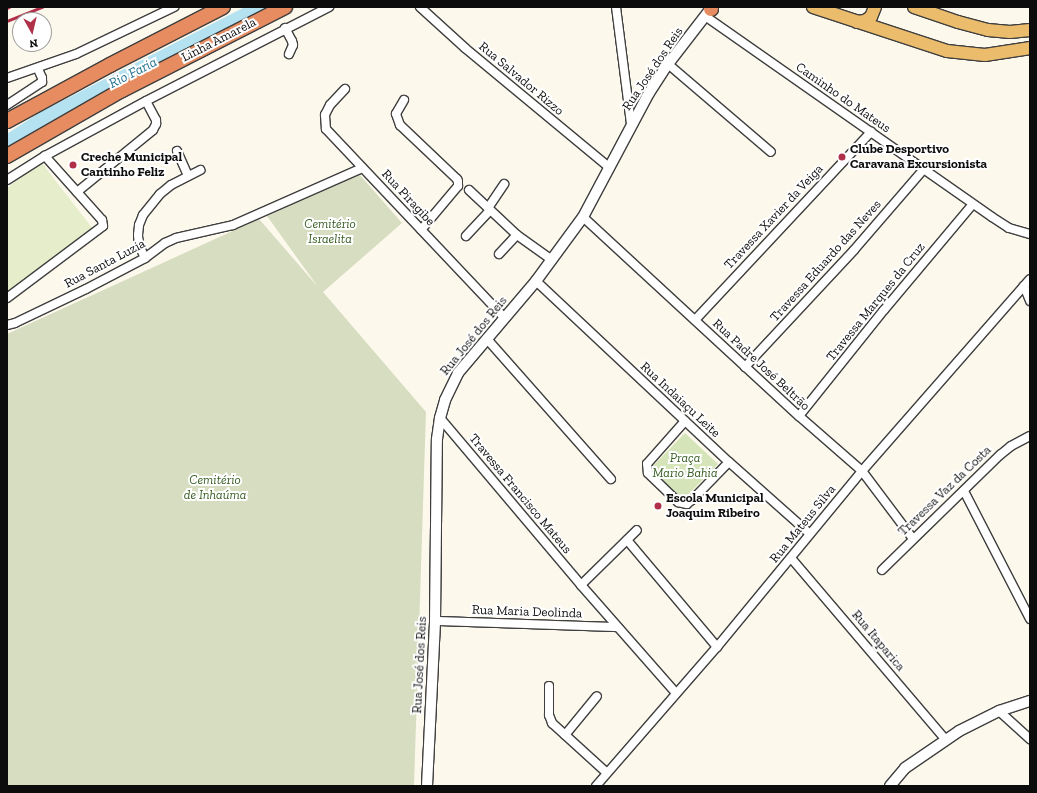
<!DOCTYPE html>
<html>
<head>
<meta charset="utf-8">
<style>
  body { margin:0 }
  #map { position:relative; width:1037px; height:793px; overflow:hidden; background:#fdf8ec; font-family:"Zilla Slab",serif }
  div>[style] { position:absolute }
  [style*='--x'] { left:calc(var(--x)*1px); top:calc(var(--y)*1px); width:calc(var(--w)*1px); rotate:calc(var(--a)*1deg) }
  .green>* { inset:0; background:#d5e4b9 }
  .cemetery>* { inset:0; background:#d7ddc0 }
  .pitch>* { inset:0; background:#e5edca }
  .river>* { height:15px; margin:-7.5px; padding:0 7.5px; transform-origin:7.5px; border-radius:7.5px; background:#b5e2f0 }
  .roads { filter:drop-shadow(1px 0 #3f3f3f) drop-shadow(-1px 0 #3f3f3f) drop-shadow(0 1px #3f3f3f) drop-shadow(0 -1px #3f3f3f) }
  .minor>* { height:8px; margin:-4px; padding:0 4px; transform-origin:4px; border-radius:4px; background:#fff }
  .tertiary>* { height:10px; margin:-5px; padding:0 5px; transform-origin:5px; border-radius:5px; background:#fff }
  .primary>* { height:12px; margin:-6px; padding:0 6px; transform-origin:6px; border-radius:6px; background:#ecbc6d }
  .motorway>* { height:14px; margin:-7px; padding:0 7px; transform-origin:7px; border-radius:7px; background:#e78c60 }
  .rail>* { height:2.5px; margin:-1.25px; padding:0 1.25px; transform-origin:1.25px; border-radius:1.25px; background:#af3048 }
  .dots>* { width:11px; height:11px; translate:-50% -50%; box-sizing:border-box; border:2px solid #fff; border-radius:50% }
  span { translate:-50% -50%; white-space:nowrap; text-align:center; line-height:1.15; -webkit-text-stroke:4px #fff; paint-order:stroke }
  .street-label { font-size:13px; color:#0c0c0c }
  .poi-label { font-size:13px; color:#0c0c0c; font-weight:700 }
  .left { translate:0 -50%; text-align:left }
  .park-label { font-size:13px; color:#375d22; font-style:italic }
  .water-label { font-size:14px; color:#217092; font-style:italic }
  .frame { position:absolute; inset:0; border:8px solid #0c0c0c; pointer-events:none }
  .north { position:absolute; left:12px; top:12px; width:40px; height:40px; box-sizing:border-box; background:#fff; border:1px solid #9e9e9e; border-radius:50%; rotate:172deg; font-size:11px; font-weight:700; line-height:16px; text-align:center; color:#0c0c0c }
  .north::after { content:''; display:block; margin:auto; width:14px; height:18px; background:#af3048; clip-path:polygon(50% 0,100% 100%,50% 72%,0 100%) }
</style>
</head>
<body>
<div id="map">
  <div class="green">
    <i style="clip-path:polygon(685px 433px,718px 464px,682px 501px,649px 470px)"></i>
  </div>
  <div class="cemetery">
    <i style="clip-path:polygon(359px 174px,402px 223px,323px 292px,426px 412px,414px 786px,7px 786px,7px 334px,259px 219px,318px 287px,267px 216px)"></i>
  </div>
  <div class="pitch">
    <i style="clip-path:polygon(41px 162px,93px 229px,7px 295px,7px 188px)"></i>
  </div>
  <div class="river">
    <i style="--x:7;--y:142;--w:42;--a:-33.3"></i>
    <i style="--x:42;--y:119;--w:245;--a:-27.2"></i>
  </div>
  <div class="roads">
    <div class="minor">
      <i style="--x:420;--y:7;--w:61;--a:42.3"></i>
      <i style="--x:465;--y:48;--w:188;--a:39.6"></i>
      <i style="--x:616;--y:7;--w:118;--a:82.7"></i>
      <i style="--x:705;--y:16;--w:350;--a:35"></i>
      <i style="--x:992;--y:217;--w:20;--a:33"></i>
      <i style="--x:1009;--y:228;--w:22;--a:16"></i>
      <i style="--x:285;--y:28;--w:15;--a:62"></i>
      <i style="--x:292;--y:41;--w:4;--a:76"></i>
      <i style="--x:293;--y:45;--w:10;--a:114"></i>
      <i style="--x:668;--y:64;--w:135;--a:40.5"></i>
      <i style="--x:7;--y:78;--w:73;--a:-19.2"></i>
      <i style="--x:76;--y:54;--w:109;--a:-25.6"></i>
      <i style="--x:345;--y:89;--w:22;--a:133"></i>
      <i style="--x:330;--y:105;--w:11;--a:117"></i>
      <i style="--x:325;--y:115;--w:14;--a:86"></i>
      <i style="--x:326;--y:129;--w:260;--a:46.6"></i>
      <i style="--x:404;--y:100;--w:16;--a:120"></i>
      <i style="--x:396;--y:114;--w:12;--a:70"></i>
      <i style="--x:400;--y:125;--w:79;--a:43.5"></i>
      <i style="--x:457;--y:179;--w:3;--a:72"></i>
      <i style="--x:458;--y:182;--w:4;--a:90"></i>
      <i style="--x:458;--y:186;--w:57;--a:130.1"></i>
      <i style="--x:7;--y:105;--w:42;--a:-33.3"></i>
      <i style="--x:42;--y:82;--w:4;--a:-90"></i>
      <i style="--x:42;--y:78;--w:10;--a:-114"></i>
      <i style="--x:177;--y:151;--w:27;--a:66"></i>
      <i style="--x:7;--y:180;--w:45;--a:-32.3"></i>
      <i style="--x:45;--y:156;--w:115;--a:-28.6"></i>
      <i style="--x:146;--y:101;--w:206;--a:-27.2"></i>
      <i style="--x:469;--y:190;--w:66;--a:43.2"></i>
      <i style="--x:517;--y:235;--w:43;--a:35.5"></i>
      <i style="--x:77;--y:192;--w:98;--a:-39.2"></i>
      <i style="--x:153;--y:130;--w:7;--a:-63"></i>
      <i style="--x:156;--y:124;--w:4;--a:-90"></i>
      <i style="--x:156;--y:120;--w:21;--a:-118"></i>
      <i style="--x:488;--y:208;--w:29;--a:-56"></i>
      <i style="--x:583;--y:217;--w:294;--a:42.7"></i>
      <i style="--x:799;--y:416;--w:84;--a:41.1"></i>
      <i style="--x:862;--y:471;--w:85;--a:53.1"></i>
      <i style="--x:466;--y:236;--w:35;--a:-47"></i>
      <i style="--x:499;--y:254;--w:26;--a:-47"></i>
      <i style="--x:145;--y:258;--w:14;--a:-115"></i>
      <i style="--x:139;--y:245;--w:10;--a:-96"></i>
      <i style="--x:138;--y:235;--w:10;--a:-84"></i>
      <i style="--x:139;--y:225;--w:11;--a:-68"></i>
      <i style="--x:143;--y:215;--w:27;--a:-51"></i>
      <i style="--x:160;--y:194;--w:14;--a:-39"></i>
      <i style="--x:171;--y:185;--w:33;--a:-27"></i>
      <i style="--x:536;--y:281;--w:265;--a:43.2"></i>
      <i style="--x:729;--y:462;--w:108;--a:41.6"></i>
      <i style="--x:1024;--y:286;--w:16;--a:68"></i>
      <i style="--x:7;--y:298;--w:120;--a:-36.9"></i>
      <i style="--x:103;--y:226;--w:6;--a:-99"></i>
      <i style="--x:102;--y:220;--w:86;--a:-131.7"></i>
      <i style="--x:695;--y:320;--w:258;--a:-46.9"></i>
      <i style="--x:7;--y:325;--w:8;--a:-14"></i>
      <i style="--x:15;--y:323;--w:79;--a:-25.6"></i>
      <i style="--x:86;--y:289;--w:67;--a:-27.7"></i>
      <i style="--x:145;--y:258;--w:25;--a:-37"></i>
      <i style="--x:165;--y:243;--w:12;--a:-24"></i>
      <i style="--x:176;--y:238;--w:58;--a:-12.8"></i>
      <i style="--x:233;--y:225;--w:141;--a:-23.8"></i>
      <i style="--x:487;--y:339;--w:187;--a:48.5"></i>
      <i style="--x:745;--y:367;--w:160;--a:-47"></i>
      <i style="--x:854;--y:250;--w:106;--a:-49.2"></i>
      <i style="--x:799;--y:416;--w:136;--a:-51.3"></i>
      <i style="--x:884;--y:310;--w:138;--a:-50"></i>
      <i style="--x:440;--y:418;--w:219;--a:49.8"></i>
      <i style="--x:581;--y:585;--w:144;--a:48.7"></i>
      <i style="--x:685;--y:421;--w:57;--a:131.5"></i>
      <i style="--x:647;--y:464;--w:9;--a:84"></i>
      <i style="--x:648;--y:473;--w:42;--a:44"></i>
      <i style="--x:678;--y:502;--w:9;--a:13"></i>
      <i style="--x:687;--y:504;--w:6;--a:-39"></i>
      <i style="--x:692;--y:500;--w:53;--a:-45.8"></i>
      <i style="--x:964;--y:491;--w:144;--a:62.7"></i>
      <i style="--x:627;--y:540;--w:140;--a:49.9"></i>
      <i style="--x:791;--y:558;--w:239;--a:49.6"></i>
      <i style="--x:882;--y:570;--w:165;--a:-44.3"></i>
      <i style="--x:1000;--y:455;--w:14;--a:-39"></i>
      <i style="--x:1011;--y:446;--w:21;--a:-28"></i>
      <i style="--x:581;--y:585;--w:78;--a:-44.5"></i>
      <i style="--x:435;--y:621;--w:182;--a:1.9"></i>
      <i style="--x:549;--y:686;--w:29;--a:90"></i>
      <i style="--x:549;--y:715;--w:9;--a:69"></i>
      <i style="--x:552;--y:723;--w:74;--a:42.3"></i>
      <i style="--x:999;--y:711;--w:42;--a:42.1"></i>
      <i style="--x:565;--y:735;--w:50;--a:-50.6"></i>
      <i style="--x:596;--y:786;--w:184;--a:-49"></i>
      <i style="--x:717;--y:647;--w:228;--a:-50.5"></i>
      <i style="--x:862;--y:471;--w:255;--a:-48.8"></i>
    </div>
    <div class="tertiary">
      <i style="--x:427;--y:786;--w:165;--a:-87.2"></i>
      <i style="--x:435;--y:621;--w:182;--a:-89.4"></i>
      <i style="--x:437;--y:439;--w:21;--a:-82"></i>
      <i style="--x:440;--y:418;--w:19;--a:-74"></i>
      <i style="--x:445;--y:400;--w:30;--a:-64"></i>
      <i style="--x:458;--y:373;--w:121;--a:-49.7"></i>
      <i style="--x:536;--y:281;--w:79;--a:-53.7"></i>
      <i style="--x:583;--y:217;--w:140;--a:-62"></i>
      <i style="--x:649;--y:93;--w:35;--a:-57"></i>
      <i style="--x:668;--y:64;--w:72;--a:-52.3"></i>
      <i style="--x:890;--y:786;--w:23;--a:-50"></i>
      <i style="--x:905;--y:768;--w:65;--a:-34.4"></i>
      <i style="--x:959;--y:731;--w:45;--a:-26.6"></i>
      <i style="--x:999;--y:711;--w:33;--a:-18"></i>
    </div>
    <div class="primary">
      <i style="--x:813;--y:7;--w:141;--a:18.2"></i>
      <i style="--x:947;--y:51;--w:38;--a:6"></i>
      <i style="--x:985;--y:55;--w:46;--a:-8.8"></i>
      <i style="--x:914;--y:7;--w:46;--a:18.8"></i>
      <i style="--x:958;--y:22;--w:31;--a:15"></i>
      <i style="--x:988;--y:30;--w:22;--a:5"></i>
      <i style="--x:1010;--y:32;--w:20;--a:-6"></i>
      <i style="--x:857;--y:22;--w:8;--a:-7"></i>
      <i style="--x:865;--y:21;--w:7;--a:-34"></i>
      <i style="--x:871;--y:17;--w:11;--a:-68"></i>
    </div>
    <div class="motorway">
      <i style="--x:711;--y:9;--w:2;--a:-90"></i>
      <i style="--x:7;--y:121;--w:117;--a:-28.5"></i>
      <i style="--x:110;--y:65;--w:127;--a:-27.2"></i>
      <i style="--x:7;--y:156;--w:133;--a:-29.9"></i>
      <i style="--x:122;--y:90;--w:183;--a:-27"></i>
    </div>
  </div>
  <div class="rail">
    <i style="--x:7;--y:8;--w:2;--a:-27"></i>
    <i style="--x:7;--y:21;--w:38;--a:-22"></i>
  </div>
  <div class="dots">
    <i style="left:842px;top:157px;background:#af3048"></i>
    <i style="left:73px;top:165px;background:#af3048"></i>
    <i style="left:658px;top:506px;background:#af3048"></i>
  </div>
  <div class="street-label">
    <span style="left:219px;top:40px;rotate:-27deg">Linha Amarela</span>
    <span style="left:653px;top:69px;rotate:-56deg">Rua José dos Reis</span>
    <span style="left:521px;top:79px;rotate:40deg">Rua Salvador Rizzo</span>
    <span style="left:843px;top:98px;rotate:35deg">Caminho do Mateus</span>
    <span style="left:408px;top:198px;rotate:47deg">Rua Piragibe</span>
    <span style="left:774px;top:217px;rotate:-47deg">Travessa Xavier da Veiga</span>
    <span style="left:826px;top:261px;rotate:-48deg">Travessa Eduardo das Neves</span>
    <span style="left:105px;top:264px;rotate:-28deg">Rua Santa Luzia</span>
    <span style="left:876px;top:302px;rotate:-51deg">Travessa Marques da Cruz</span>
    <span style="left:474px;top:336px;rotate:-51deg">Rua José dos Reis</span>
    <span style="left:761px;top:365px;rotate:43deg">Rua Padre José Beltrão</span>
    <span style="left:680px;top:400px;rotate:43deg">Rua Indaiaçu Leite</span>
    <span style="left:945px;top:491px;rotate:-44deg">Travessa Vaz da Costa</span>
    <span style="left:520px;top:494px;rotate:50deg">Travessa Francisco Mateus</span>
    <span style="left:803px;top:524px;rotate:-51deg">Rua Mateus Silva</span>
    <span style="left:527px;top:612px;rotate:2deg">Rua Maria Deolinda</span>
    <span style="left:878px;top:641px;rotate:50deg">Rua Itaparica</span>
    <span style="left:420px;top:665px;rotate:-87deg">Rua José dos Reis</span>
  </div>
  <div class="poi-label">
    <span class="left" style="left:850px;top:157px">Clube Desportivo<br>Caravana Excursionista</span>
    <span class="left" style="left:81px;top:165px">Creche Municipal<br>Cantinho Feliz</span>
    <span class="left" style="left:666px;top:506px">Escola Municipal<br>Joaquim Ribeiro</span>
  </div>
  <div class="park-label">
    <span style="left:330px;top:232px">Cemitério<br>Israelita</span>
    <span style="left:685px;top:466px">Praça<br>Mario Bahia</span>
    <span style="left:215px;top:488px">Cemitério<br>de Inhaúma</span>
  </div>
  <div class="water-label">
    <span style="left:133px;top:73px;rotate:-27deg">Rio Faria</span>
  </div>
  <div class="frame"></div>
  <div class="north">N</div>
</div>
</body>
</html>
